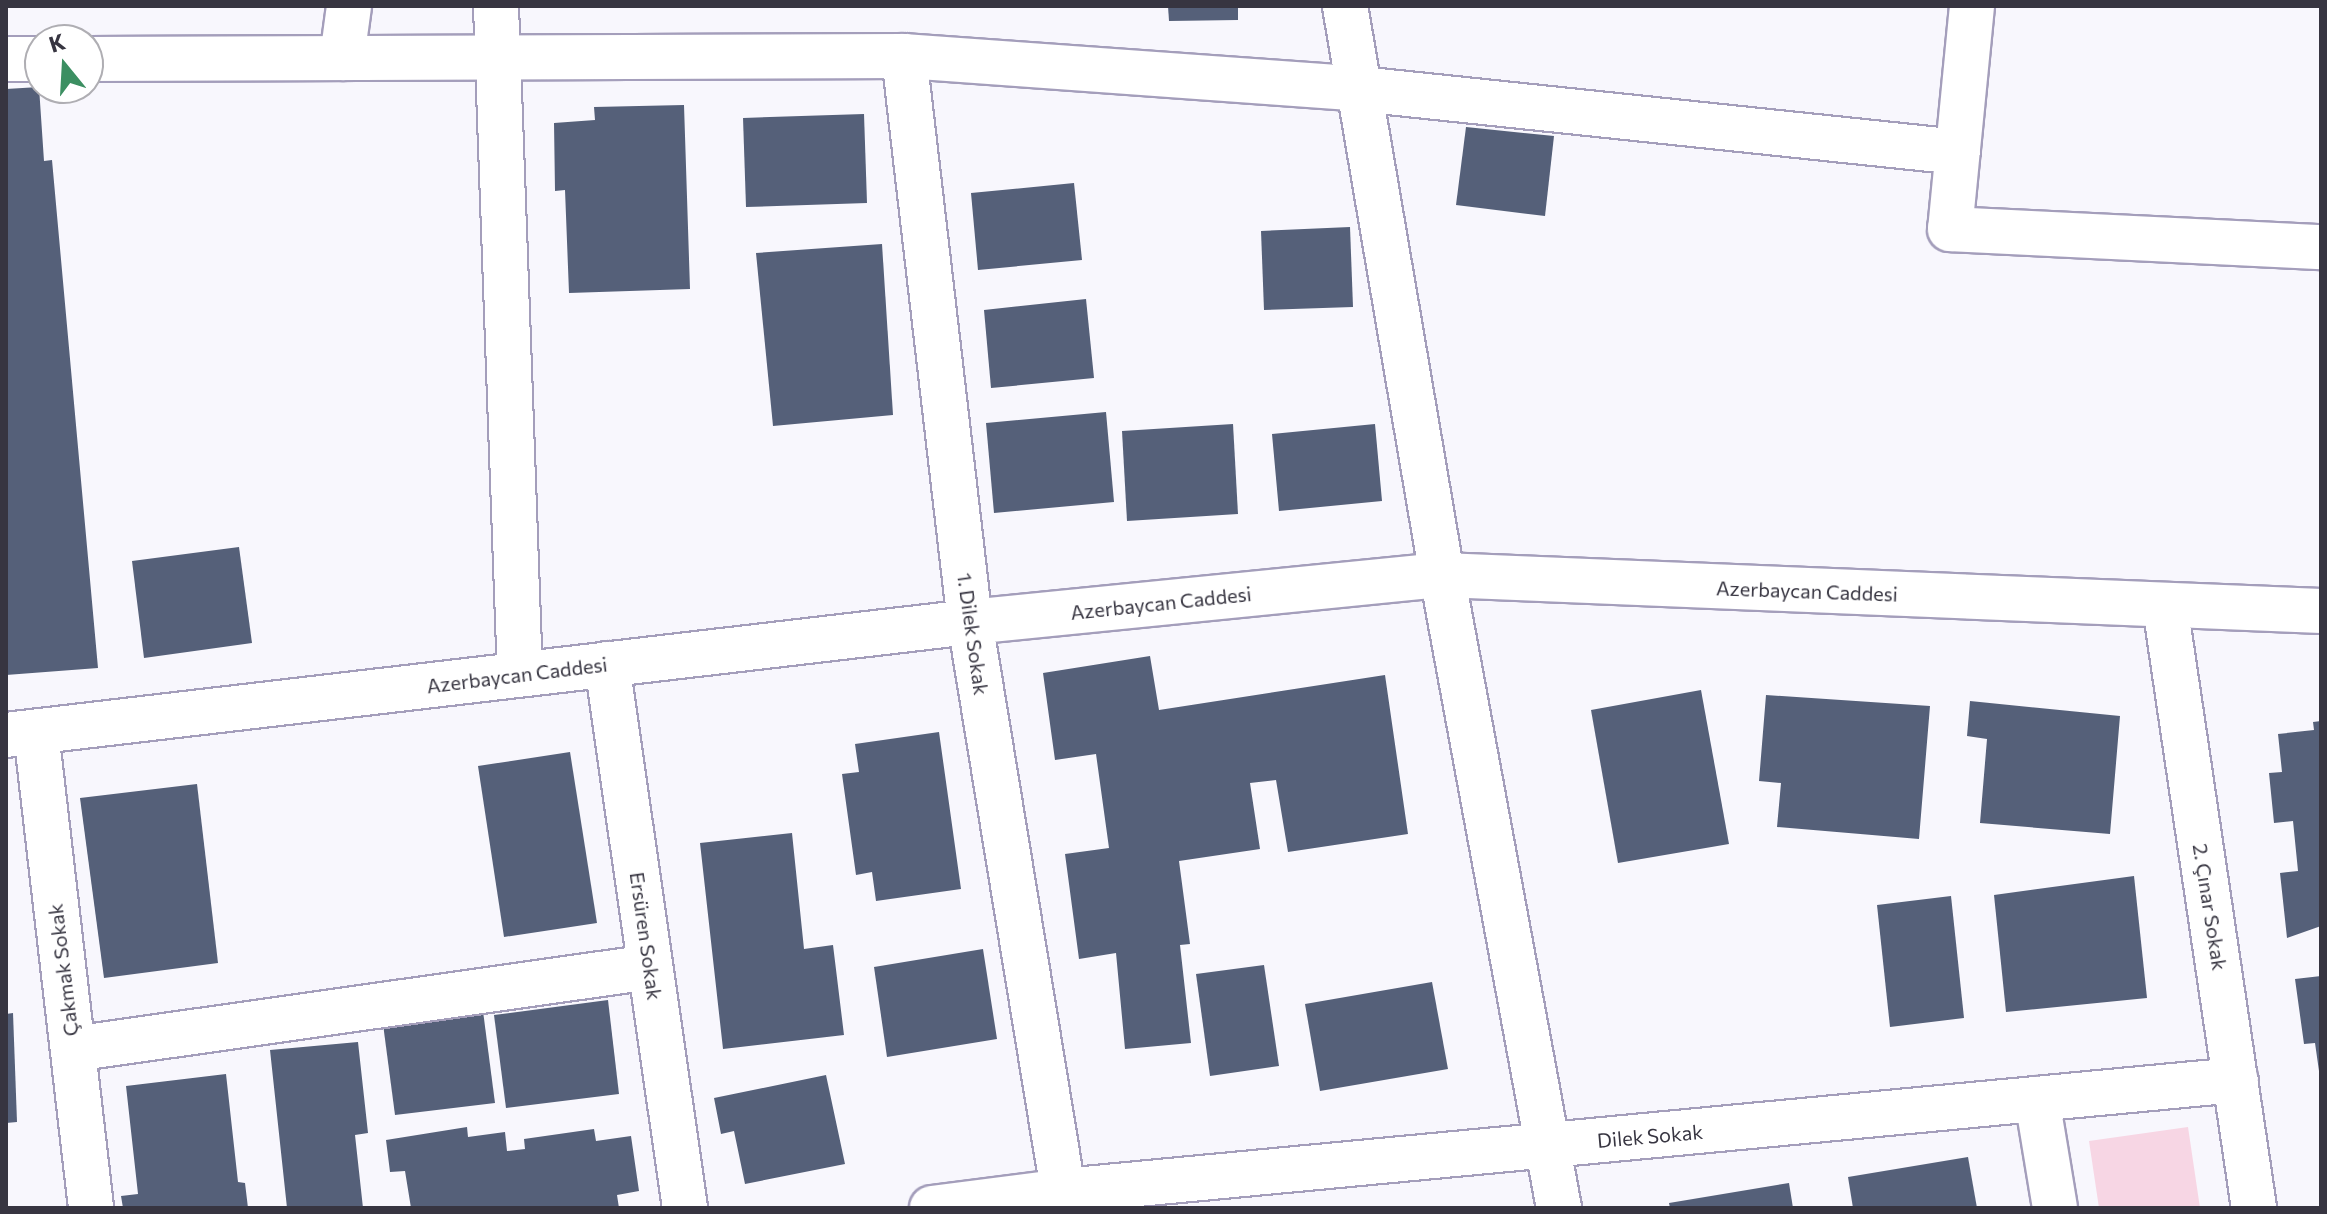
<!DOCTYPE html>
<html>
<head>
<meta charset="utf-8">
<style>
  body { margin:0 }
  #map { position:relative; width:2327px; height:1214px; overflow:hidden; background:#f8f7fd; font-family:Commissioner,sans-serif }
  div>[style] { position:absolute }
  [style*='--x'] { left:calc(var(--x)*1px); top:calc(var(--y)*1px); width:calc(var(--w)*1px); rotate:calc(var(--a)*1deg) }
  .green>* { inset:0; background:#f7d6e4 }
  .building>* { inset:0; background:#556079 }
  .roads { filter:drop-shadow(2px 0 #a49ebb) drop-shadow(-2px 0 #a49ebb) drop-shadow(0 2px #a49ebb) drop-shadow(0 -2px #a49ebb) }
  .street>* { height:44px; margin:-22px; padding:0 22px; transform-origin:22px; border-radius:22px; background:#fff }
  span { translate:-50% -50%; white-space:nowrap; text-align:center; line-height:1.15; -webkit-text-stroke:8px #fff; paint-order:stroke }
  .street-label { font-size:20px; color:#373541 }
  .frame { position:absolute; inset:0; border:8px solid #373541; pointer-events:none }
  .north { position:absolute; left:24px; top:24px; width:80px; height:80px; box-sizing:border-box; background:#fff; border:2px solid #afaeb3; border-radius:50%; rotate:342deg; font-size:22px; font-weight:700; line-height:32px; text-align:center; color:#373541 }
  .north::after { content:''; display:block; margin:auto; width:28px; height:36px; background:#3c8f62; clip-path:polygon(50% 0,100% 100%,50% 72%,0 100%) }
</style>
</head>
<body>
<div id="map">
  <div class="green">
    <i style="clip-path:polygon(2188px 1127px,2200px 1208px,2099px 1208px,2089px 1141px)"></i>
  </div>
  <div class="building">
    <i style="clip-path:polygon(1168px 6px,1238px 6px,1238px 20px,1169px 21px)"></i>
    <i style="clip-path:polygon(39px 87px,44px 161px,52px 160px,98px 668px,6px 675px,6px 89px)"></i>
    <i style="clip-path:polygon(684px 105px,690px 289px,569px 293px,565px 190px,555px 191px,554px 123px,595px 120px,594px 107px)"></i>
    <i style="clip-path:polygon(864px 114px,867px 203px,746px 207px,743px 118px)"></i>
    <i style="clip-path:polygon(1466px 127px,1554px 136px,1545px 216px,1456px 205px)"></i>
    <i style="clip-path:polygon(1074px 183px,1082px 260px,978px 270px,971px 193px)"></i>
    <i style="clip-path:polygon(1350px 227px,1353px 307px,1264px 310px,1261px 231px)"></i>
    <i style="clip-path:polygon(882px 244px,893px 415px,773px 426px,756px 253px)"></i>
    <i style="clip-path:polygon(1086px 299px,1094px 378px,991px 388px,984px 310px)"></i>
    <i style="clip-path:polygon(1106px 412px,1114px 502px,994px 513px,986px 423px)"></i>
    <i style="clip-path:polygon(1233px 424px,1238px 514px,1127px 521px,1122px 431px)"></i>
    <i style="clip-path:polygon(1375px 424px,1382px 501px,1279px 511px,1272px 434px)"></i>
    <i style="clip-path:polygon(239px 547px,252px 643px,144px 658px,132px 561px)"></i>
    <i style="clip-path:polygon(1150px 656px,1159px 710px,1385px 675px,1408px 834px,1288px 852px,1276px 780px,1250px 783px,1260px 849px,1179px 861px,1190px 944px,1180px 945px,1191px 1043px,1125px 1049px,1116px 953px,1079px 959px,1065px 854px,1109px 848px,1096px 754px,1055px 760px,1043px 673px)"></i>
    <i style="clip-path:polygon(1701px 690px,1729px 844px,1618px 863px,1591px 710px)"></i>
    <i style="clip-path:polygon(1766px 695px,1930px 706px,1919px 839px,1777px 827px,1781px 783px,1759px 781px)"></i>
    <i style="clip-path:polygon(1970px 701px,2120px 716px,2110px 834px,1980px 823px,1987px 739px,1967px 736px)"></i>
    <i style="clip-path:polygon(2321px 721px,2321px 926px,2287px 938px,2280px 873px,2298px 871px,2293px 821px,2274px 823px,2269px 773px,2282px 772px,2278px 734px,2314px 730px,2313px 722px)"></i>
    <i style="clip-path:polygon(939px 732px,961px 889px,876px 901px,872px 872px,856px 875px,842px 774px,859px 772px,855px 744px)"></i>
    <i style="clip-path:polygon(570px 752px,597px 923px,504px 937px,478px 766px)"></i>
    <i style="clip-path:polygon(197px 784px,218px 963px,104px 978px,80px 798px)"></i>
    <i style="clip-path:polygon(792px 833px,804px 949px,833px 945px,844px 1035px,723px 1049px,700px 843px)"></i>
    <i style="clip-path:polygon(2134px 876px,2147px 998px,2006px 1012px,1994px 895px)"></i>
    <i style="clip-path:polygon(1951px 896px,1964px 1018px,1890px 1027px,1877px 905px)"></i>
    <i style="clip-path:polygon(983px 949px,997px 1039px,887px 1057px,874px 967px)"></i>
    <i style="clip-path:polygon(1264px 965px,1279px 1066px,1210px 1076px,1196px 974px)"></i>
    <i style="clip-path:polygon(2321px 976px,2321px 1071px,2319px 1071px,2315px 1043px,2304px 1044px,2295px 979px)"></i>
    <i style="clip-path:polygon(1432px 982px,1448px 1069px,1320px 1091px,1305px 1004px)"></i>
    <i style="clip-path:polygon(608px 1000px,619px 1094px,506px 1108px,494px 1015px)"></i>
    <i style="clip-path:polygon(483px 1011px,495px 1103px,395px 1115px,383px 1024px)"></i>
    <i style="clip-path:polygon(13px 1013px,17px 1122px,6px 1123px,6px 1014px)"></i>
    <i style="clip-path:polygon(358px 1042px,368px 1133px,355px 1135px,363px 1208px,287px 1208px,270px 1050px)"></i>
    <i style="clip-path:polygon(226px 1074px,238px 1182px,245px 1183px,248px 1208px,123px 1208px,121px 1196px,138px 1194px,126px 1086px)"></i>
    <i style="clip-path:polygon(826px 1075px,845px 1164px,745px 1184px,734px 1131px,721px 1134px,714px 1098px)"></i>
    <i style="clip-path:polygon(467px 1127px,468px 1137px,505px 1132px,507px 1151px,525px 1149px,524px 1139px,594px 1129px,596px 1141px,631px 1136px,639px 1191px,617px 1195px,619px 1208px,411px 1208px,405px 1171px,390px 1172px,386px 1140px)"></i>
    <i style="clip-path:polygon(1968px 1157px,1977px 1208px,1853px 1208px,1848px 1177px)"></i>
    <i style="clip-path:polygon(1789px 1183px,1793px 1208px,1670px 1208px,1669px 1203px)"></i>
  </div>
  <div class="roads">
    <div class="street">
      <i style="--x:496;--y:6;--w:669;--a:87.95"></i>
      <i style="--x:1345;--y:6;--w:577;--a:80.33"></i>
      <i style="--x:1442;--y:575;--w:644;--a:79.53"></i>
      <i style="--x:1972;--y:6;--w:224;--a:95.6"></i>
      <i style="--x:1950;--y:229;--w:371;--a:2.8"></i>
      <i style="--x:904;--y:56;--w:570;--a:83.35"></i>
      <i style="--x:970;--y:622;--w:594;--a:80.7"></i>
      <i style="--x:342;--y:58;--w:52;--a:-82.3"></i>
      <i style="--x:6;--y:59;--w:34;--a:0"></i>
      <i style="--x:88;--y:59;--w:816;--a:-0.21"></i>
      <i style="--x:904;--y:56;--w:457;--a:4.1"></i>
      <i style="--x:1360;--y:89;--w:601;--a:6.01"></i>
      <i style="--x:2165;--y:606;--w:609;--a:81.59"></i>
      <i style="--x:607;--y:664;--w:550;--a:81.84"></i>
      <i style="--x:36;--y:732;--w:479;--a:83.4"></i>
      <i style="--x:6;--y:735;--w:971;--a:-6.69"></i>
      <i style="--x:970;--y:622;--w:474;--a:-5.7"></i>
      <i style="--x:1442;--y:575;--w:880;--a:2.35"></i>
      <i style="--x:73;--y:1049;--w:583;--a:-8.09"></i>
      <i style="--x:2037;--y:1099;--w:110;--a:80.6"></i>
      <i style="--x:932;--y:1208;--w:133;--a:-7.3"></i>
      <i style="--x:1064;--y:1191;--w:1177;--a:-5.41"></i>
    </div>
  </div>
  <div class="street-label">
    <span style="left:1807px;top:591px;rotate:2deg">Azerbaycan Caddesi</span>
    <span style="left:1161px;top:603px;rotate:-6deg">Azerbaycan Caddesi</span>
    <span style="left:973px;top:634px;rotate:82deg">1. Dilek Sokak</span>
    <span style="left:517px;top:675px;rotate:-7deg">Azerbaycan Caddesi</span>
    <span style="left:2210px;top:907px;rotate:81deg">2. Çınar Sokak</span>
    <span style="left:646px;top:936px;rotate:82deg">Ersüren Sokak</span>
    <span style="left:63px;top:970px;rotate:-97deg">Çakmak Sokak</span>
    <span style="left:1650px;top:1136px;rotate:-5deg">Dilek Sokak</span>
  </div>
  <div class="frame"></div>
  <div class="north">K</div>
</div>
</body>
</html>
